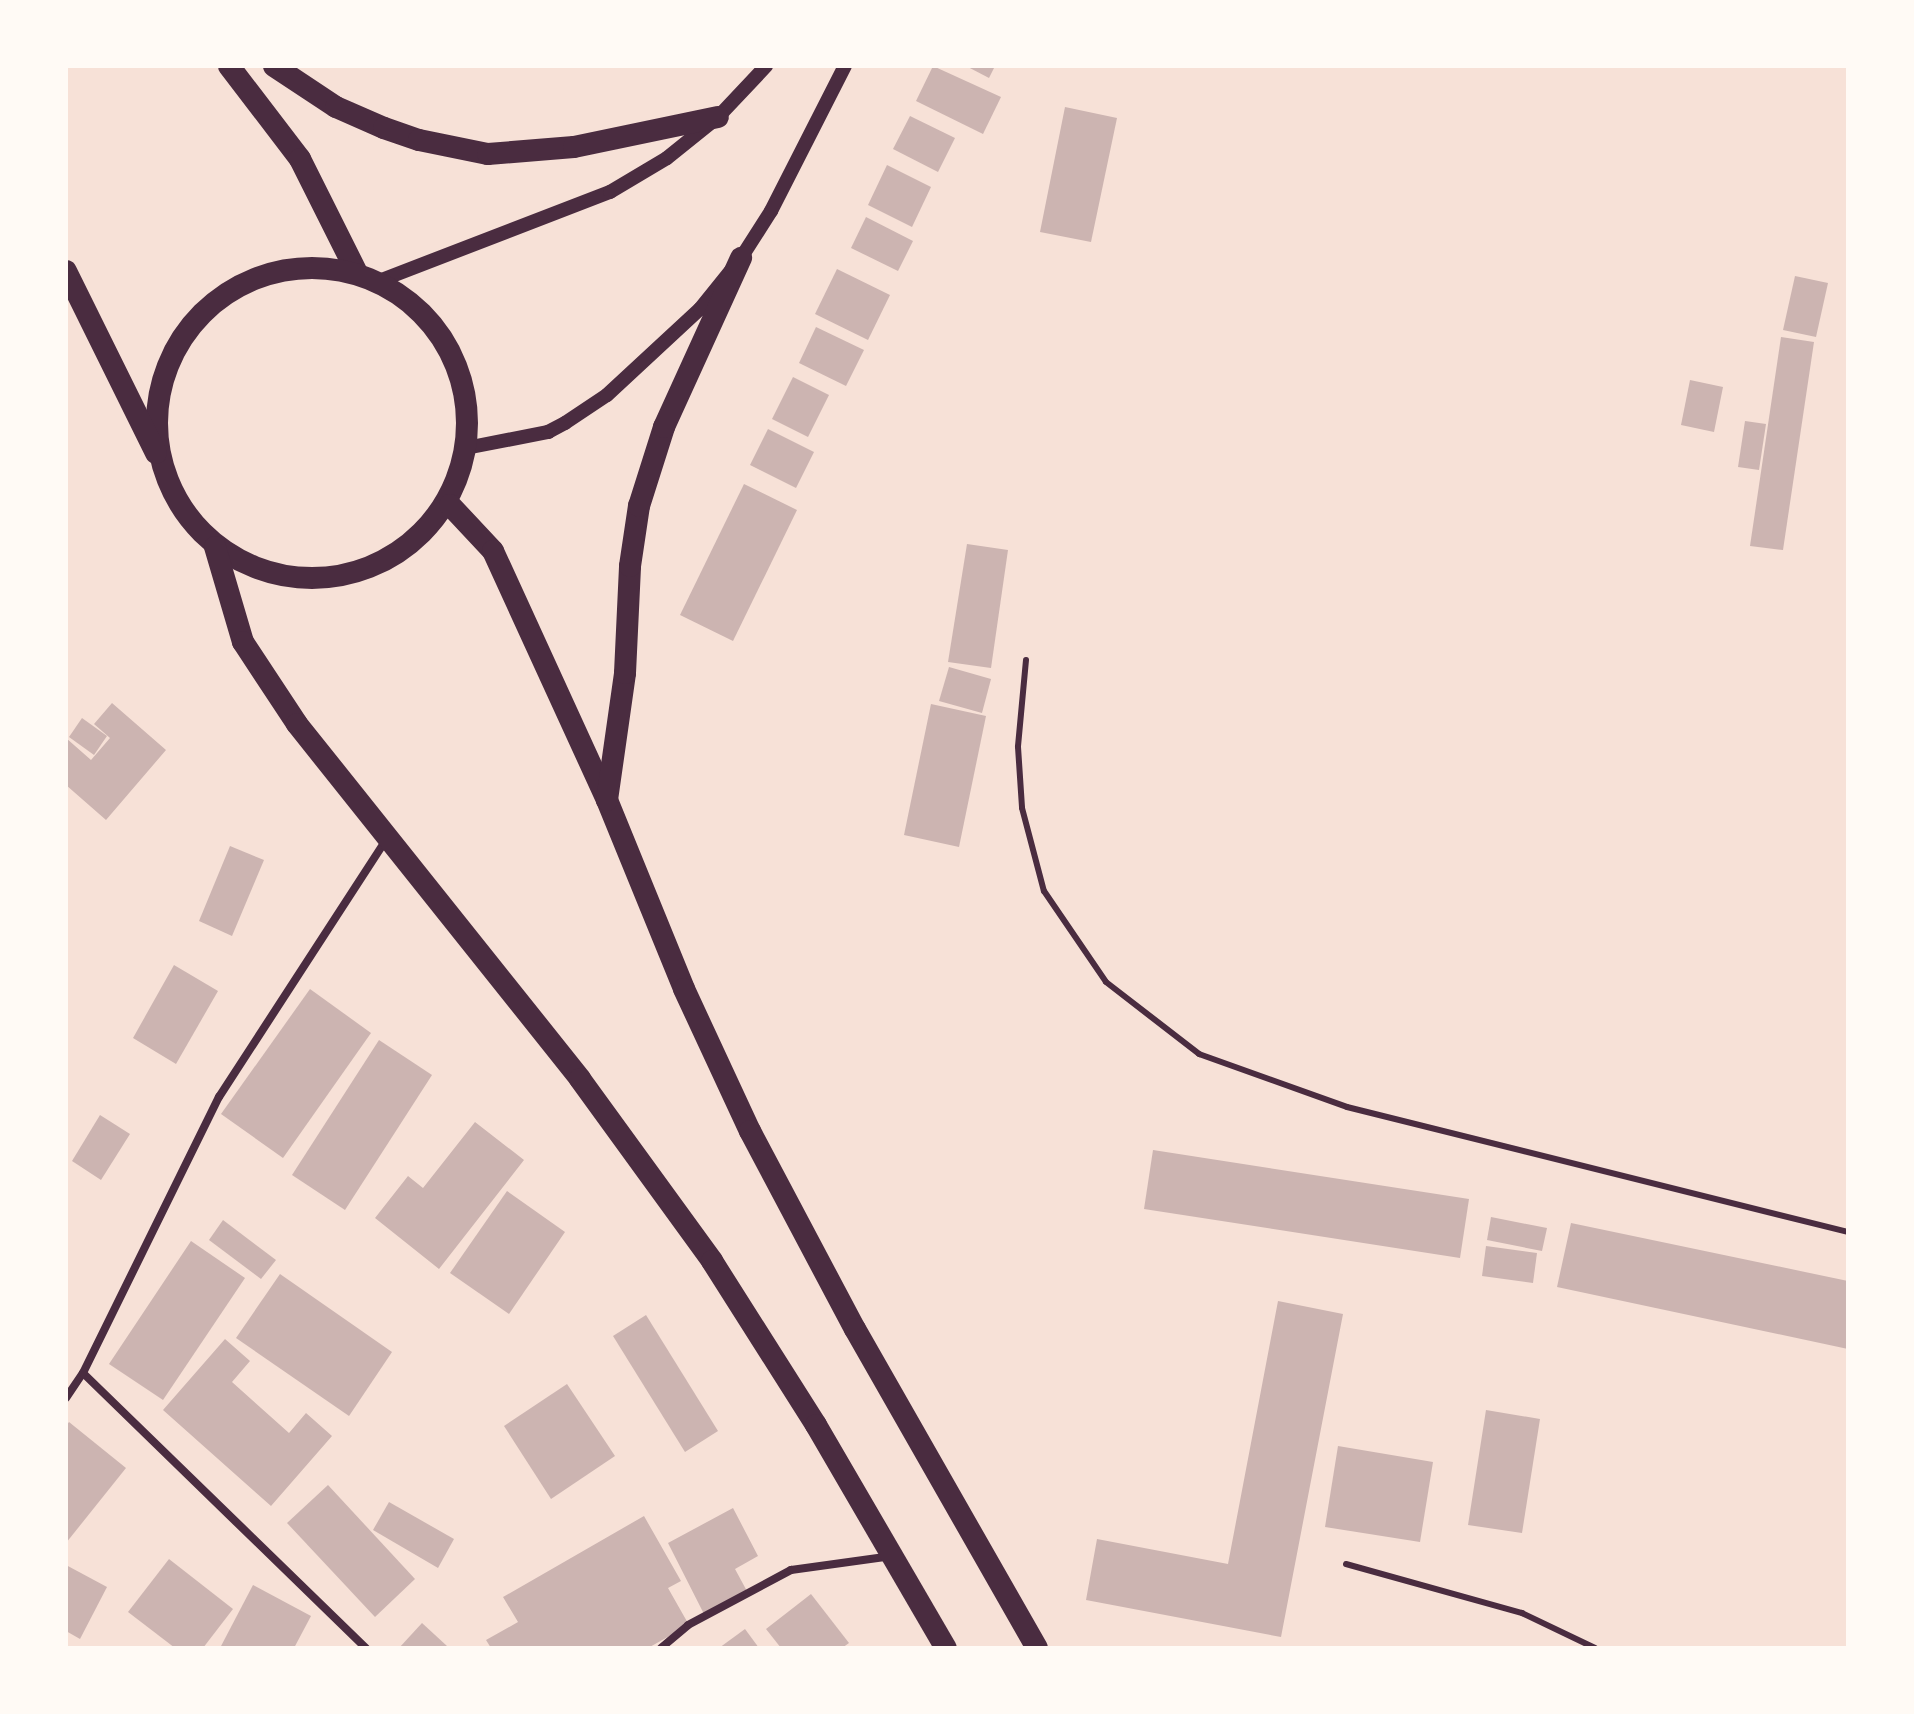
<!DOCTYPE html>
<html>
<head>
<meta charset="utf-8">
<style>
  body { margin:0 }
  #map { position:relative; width:1914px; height:1714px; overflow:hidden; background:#f7e1d7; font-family:"Titillium Web",sans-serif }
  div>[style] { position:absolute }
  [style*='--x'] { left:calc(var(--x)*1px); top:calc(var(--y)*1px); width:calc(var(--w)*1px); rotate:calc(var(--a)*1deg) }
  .building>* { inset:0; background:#ccb4b1 }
  .service>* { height:6px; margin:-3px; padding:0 3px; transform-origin:3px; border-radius:3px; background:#4a2c40 }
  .minor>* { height:8px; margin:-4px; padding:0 4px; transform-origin:4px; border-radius:4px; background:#4a2c40 }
  .tertiary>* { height:14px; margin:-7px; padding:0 7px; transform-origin:7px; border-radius:7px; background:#4a2c40 }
  .trunk>* { height:22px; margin:-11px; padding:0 11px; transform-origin:11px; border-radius:11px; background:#4a2c40 }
  .trunk>.ring { margin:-11px; padding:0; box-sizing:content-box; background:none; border:22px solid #4a2c40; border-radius:50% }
  span { translate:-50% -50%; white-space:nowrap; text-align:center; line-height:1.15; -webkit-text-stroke:8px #fffaf5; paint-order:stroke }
  .frame { position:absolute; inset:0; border:68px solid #fffaf5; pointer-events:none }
</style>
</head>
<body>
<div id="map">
  <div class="building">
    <i style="clip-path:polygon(933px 66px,1001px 97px,983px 134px,916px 101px)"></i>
    <i style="clip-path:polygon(966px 66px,995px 66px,989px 78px)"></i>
    <i style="clip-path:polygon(1065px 107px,1117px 118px,1091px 242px,1040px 232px)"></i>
    <i style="clip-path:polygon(910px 116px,955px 138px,938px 172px,893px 149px)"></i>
    <i style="clip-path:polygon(887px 165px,931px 187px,912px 227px,868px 205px)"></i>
    <i style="clip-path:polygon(866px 217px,913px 241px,898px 271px,851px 248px)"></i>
    <i style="clip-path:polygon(837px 269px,890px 295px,868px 340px,815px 314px)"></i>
    <i style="clip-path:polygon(1795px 276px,1828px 283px,1816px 337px,1783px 330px)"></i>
    <i style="clip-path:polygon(816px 327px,864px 350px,846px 386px,799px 363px)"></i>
    <i style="clip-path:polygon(1781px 337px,1814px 342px,1783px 550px,1750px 546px)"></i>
    <i style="clip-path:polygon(793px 377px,829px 395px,808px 437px,772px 419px)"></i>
    <i style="clip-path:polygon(1690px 380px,1723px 387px,1714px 432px,1681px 425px)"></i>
    <i style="clip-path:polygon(1745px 421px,1766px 424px,1759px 470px,1738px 467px)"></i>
    <i style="clip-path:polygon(768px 429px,814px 452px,796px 488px,750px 465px)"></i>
    <i style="clip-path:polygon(744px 484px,797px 510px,733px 641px,680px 615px)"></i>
    <i style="clip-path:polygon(967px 544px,1008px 550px,991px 668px,948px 662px)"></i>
    <i style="clip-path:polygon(949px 667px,991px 679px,982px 713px,939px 701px)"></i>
    <i style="clip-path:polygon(112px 703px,166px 750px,106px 820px,66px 785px,66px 738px,91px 760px,110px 738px,94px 724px)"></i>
    <i style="clip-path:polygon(931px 704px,986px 716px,959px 847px,904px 835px)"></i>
    <i style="clip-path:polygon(82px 718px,107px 736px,94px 755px,69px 737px)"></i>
    <i style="clip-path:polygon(230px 846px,264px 860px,232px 936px,199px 921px)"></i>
    <i style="clip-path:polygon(174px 965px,218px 991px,176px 1064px,133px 1038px)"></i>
    <i style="clip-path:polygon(310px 989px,371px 1033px,283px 1158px,221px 1114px)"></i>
    <i style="clip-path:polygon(379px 1040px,432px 1075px,345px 1210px,292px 1175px)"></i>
    <i style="clip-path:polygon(100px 1115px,130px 1134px,101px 1180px,72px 1161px)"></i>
    <i style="clip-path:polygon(475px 1122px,524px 1160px,439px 1269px,375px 1218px,408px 1176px,423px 1188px)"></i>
    <i style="clip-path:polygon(1153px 1150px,1469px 1199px,1460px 1258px,1144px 1209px)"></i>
    <i style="clip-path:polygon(507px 1191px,565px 1232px,509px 1314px,450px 1273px)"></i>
    <i style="clip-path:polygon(1491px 1217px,1547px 1228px,1542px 1251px,1487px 1240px)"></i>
    <i style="clip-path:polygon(223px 1220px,276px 1260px,261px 1279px,209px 1240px)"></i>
    <i style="clip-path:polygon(1571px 1223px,1848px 1281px,1848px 1349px,1557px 1287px)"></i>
    <i style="clip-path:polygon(191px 1241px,245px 1278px,163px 1400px,109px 1364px)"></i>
    <i style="clip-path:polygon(1486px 1246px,1537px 1253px,1533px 1283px,1482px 1276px)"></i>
    <i style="clip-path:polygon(280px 1274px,392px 1352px,349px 1416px,236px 1338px)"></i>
    <i style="clip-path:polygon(1278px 1301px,1343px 1314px,1281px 1637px,1086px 1600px,1097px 1539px,1228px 1564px)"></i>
    <i style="clip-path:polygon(646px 1315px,718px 1431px,685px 1452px,613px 1336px)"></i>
    <i style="clip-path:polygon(225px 1339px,250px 1361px,232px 1382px,289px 1433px,306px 1413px,332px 1436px,271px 1506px,163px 1410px)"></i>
    <i style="clip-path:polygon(567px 1384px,615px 1456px,551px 1499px,504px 1426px)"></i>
    <i style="clip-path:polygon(1486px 1410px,1540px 1419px,1522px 1533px,1468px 1525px)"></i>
    <i style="clip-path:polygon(69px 1422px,126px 1468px,66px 1543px,66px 1426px)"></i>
    <i style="clip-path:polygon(1338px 1446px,1433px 1462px,1420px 1542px,1325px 1527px)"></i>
    <i style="clip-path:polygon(328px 1485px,415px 1579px,375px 1617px,287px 1523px)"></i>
    <i style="clip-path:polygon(389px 1502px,454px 1539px,438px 1568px,373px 1530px)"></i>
    <i style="clip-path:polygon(733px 1508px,758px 1556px,735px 1569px,748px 1593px,705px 1616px,668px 1543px)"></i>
    <i style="clip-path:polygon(644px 1516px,681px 1581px,668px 1588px,689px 1625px,648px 1648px,491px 1648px,486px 1640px,518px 1622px,503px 1597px)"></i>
    <i style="clip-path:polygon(169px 1559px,233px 1609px,203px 1648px,175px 1648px,128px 1612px)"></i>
    <i style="clip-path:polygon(66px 1565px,107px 1587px,80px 1639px,66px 1631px)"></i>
    <i style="clip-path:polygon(253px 1585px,311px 1616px,294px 1648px,220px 1648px)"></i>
    <i style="clip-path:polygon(811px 1594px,849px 1643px,842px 1648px,781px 1648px,766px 1629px)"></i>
    <i style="clip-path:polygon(422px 1623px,447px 1646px,399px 1648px)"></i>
    <i style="clip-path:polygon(745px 1629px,759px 1648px,719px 1648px)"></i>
  </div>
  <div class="service">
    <i style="--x:1026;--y:660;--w:87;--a:95.3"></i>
    <i style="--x:1018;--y:747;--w:61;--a:86.2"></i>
    <i style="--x:1022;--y:808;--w:86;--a:75.2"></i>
    <i style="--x:1044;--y:891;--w:110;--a:55.7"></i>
    <i style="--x:1106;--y:982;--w:118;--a:37.7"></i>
    <i style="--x:1199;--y:1054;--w:157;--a:19.7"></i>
    <i style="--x:1347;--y:1107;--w:516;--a:14.01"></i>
    <i style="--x:1346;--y:1564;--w:183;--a:15.6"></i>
    <i style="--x:1522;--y:1613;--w:81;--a:25.6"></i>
  </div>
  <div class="minor">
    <i style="--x:83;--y:1373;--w:395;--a:44.2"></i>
    <i style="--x:66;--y:1398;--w:30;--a:-56"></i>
    <i style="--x:83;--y:1373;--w:308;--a:-63.8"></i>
    <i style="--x:219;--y:1097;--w:309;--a:-57"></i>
    <i style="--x:661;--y:1648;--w:35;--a:-40"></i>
    <i style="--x:688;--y:1625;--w:117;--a:-28.1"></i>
    <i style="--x:791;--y:1570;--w:102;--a:-7.9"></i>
  </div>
  <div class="tertiary">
    <i style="--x:379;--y:281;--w:248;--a:-21.1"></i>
    <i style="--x:610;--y:192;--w:66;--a:-30.8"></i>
    <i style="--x:667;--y:158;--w:65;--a:-38.8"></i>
    <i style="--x:718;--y:117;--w:70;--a:-46.7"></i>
    <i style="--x:466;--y:448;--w:84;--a:-11"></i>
    <i style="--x:548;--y:432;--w:19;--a:-28"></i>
    <i style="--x:565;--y:423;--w:50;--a:-33.7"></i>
    <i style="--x:607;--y:395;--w:127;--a:-42.8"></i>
    <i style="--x:700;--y:309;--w:65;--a:-51.2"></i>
    <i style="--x:741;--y:258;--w:56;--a:-57.4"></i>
    <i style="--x:771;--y:211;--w:163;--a:-63"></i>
  </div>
  <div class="trunk">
    <i style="--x:229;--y:66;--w:117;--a:52.6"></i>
    <i style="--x:300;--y:159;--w:127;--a:63.4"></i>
    <i style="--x:274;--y:66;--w:74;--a:33.5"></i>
    <i style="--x:336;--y:107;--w:52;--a:23.6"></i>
    <i style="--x:384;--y:128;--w:37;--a:19"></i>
    <i style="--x:419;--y:140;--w:70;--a:11.5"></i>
    <i style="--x:488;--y:154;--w:86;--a:-4.7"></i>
    <i style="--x:574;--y:147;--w:147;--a:-11.8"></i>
    <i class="ring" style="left:157px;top:268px;width:288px;height:288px"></i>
    <i style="--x:66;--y:271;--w:203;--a:63.7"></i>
    <i style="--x:450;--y:505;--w:63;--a:46.9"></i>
    <i style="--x:493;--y:551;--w:274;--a:65.4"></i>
    <i style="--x:607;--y:800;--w:204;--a:67.8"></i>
    <i style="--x:684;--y:989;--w:157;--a:65.1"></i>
    <i style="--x:750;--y:1131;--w:224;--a:62.1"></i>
    <i style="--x:855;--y:1329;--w:367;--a:60.3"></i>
    <i style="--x:215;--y:547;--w:99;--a:73.6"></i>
    <i style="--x:243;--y:642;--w:98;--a:56.6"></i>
    <i style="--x:297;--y:724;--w:454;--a:51.4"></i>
    <i style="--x:580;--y:1079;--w:225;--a:54"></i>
    <i style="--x:712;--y:1261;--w:194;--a:57.6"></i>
    <i style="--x:816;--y:1425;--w:258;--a:59.8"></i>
    <i style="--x:607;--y:800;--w:128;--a:-81.9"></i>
    <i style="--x:625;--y:673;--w:107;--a:-87.3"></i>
    <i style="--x:630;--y:566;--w:61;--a:-81.5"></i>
    <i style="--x:639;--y:506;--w:83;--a:-72.4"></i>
    <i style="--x:664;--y:427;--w:186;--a:-65.5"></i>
  </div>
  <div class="frame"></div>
</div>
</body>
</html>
